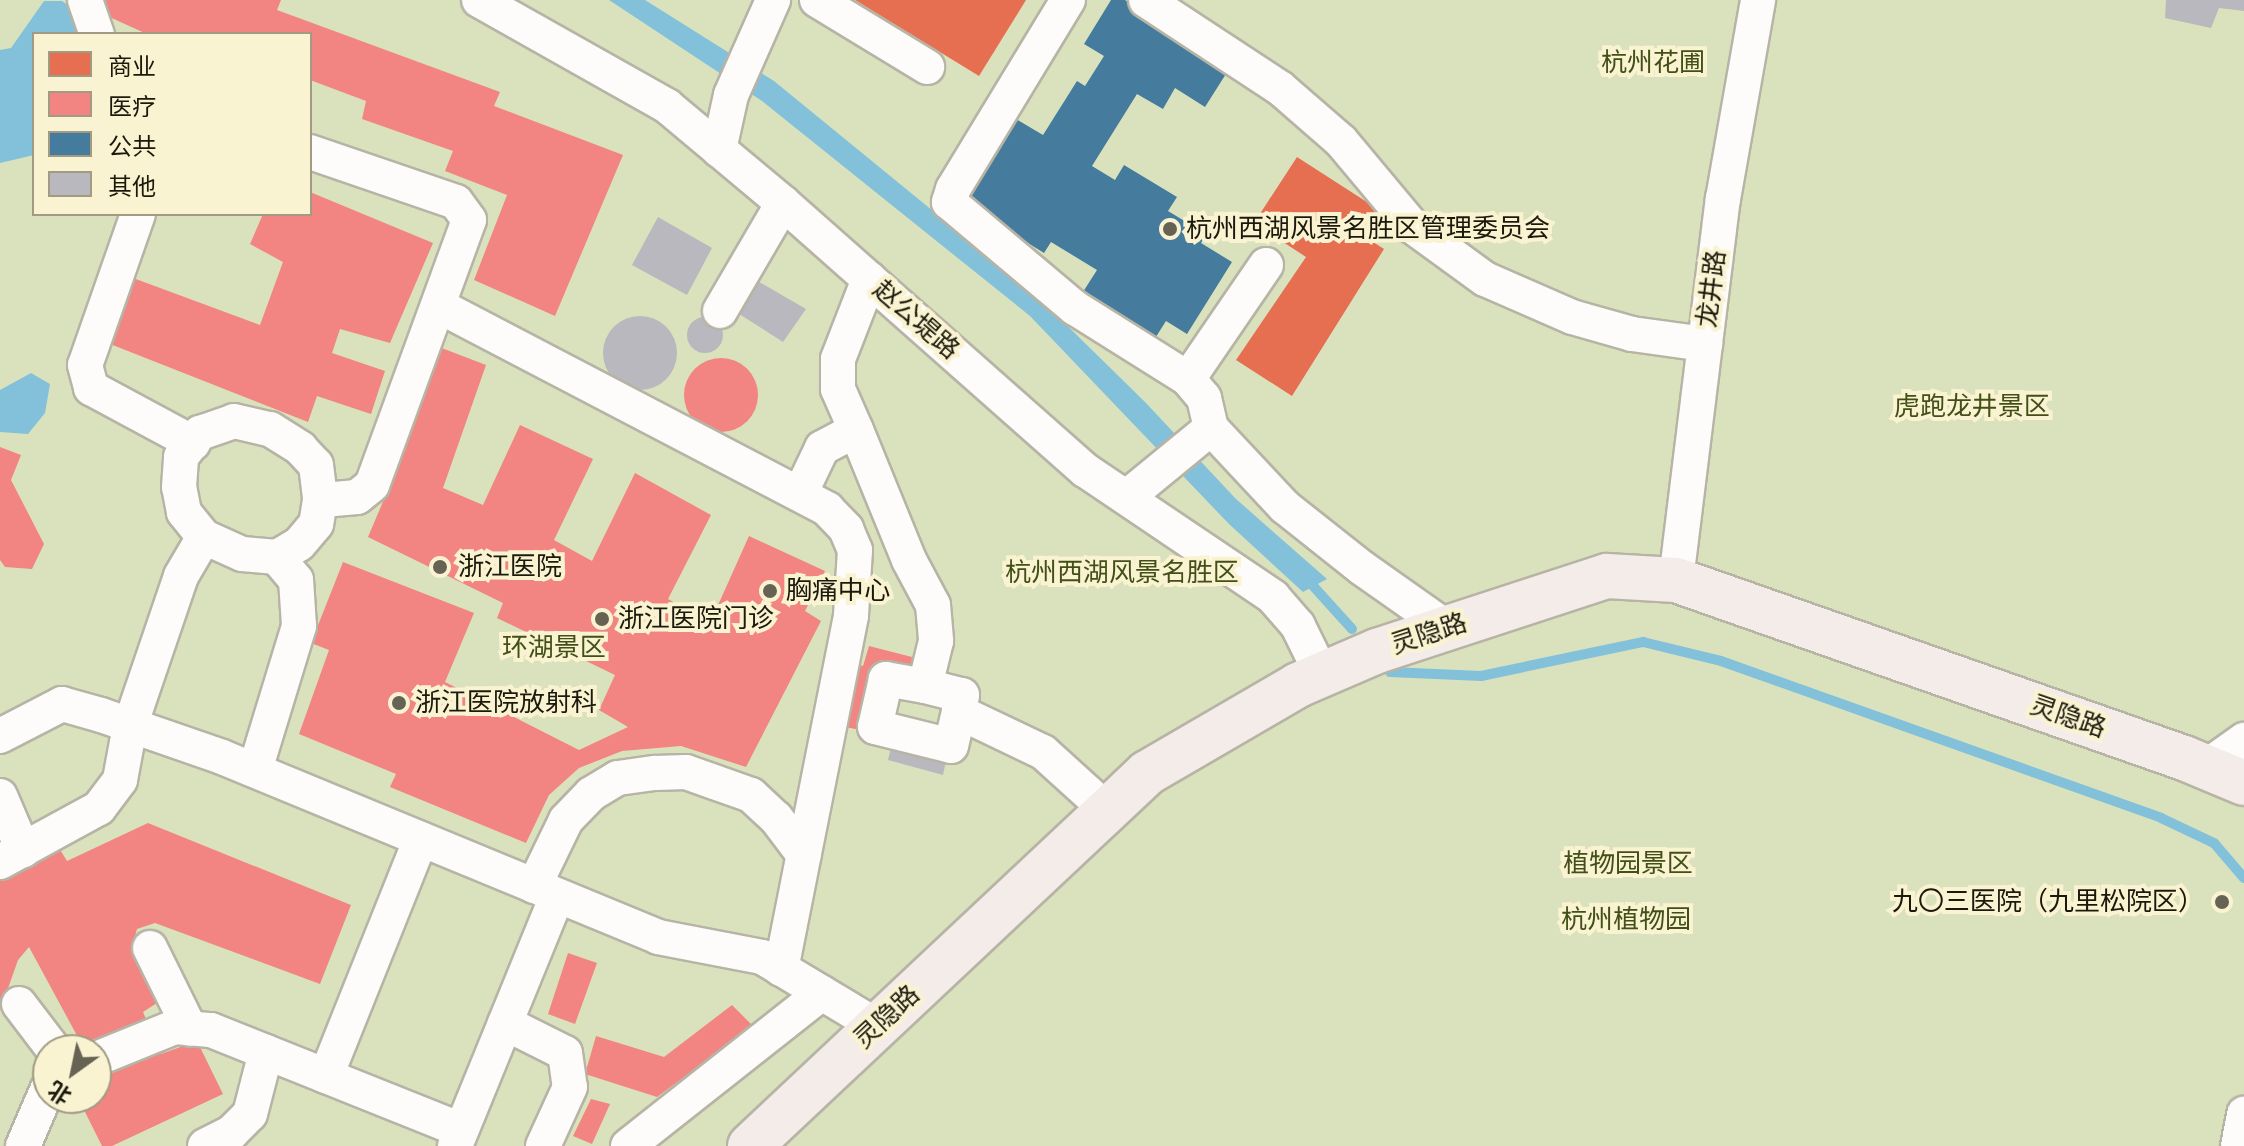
<!DOCTYPE html>
<html>
<head>
<meta charset="utf-8">
<style>
  body { margin:0 }
  #map { position:relative; width:2244px; height:1146px; overflow:hidden; background:#f1eddb; font-family:Cabin,"Noto Sans SC",sans-serif }
  div>[style] { position:absolute }
  [style*='--x'] { left:calc(var(--x)*1px); top:calc(var(--y)*1px); width:calc(var(--w)*1px); rotate:calc(var(--a)*1deg) }
  .green>* { inset:0; background:#dae2bd }
  .water>* { inset:0; background:#82c1d9 }
  .shops>* { inset:0; background:#e76f51 }
  .health>* { inset:0; background:#f28482 }
  .round { border-radius:50% }
  .public>* { inset:0; background:#457b9d }
  .stream>* { height:10px; margin:-5px; padding:0 5px; transform-origin:5px; border-radius:5px; background:#82c1d9 }
  .building>* { inset:0; background:#b9b8be }
  .roads { filter:drop-shadow(2px 0 #b7b4a6) drop-shadow(-2px 0 #b7b4a6) drop-shadow(0 2px #b7b4a6) drop-shadow(0 -2px #b7b4a6) }
  .minor>* { height:34px; margin:-17px; padding:0 17px; transform-origin:17px; border-radius:17px; background:#fdfcfa }
  .major>* { height:44px; margin:-22px; padding:0 22px; transform-origin:22px; border-radius:22px; background:#f4ece9 }
  .dots>* { width:22px; height:22px; translate:-50% -50%; box-sizing:border-box; border:4px solid #faf3d2; border-radius:50% }
  span { translate:-50% -50%; white-space:nowrap; text-align:center; line-height:1.15; -webkit-text-stroke:8px #faf3d2; paint-order:stroke }
  .park-label { font-size:26px; color:#425018 }
  .poi-label { font-size:26px; color:#1b180c }
  .left { translate:0 -50%; text-align:left }
  .right { translate:-100% -50%; text-align:right }
  .street-label { font-size:26px; color:#1b180c }
  .legend { position:absolute; left:32px; top:32px; width:280px; height:184px; box-sizing:border-box; background:#faf3d2; border:2px solid #a19b83; margin:0; padding:10px 14px; list-style:none; font-size:24px; color:#1b180c }
  .legend li { display:flex; align-items:center; gap:16px; height:40px }
  .legend b { width:40px; border:2px solid #a19b83 }
  .north { position:absolute; left:32px; top:1034px; width:80px; height:80px; box-sizing:border-box; background:#faf3d2; border:2px solid #a19b83; border-radius:50%; rotate:213deg; font-size:22px; font-weight:700; line-height:32px; text-align:center; color:#1b180c }
  .north::after { content:''; display:block; margin:auto; width:28px; height:36px; background:#666354; clip-path:polygon(50% 0,100% 100%,50% 72%,0 100%) }
</style>
</head>
<body>
<div id="map">
  <div class="green">
    <i style="clip-path:polygon(evenodd,0 0,2244px 0,2244px 1146px,0 1146px,0 0,34px 34px,310px 34px,310px 214px,34px 214px,34px 34px,0 0,48px 1050px,96px 1050px,96px 1098px,48px 1098px,48px 1050px)"></i>
  </div>
  <div class="water">
    <i style="clip-path:polygon(609px 0,645px 0,774px 81px,1037px 296px,1145px 402px,1236px 499px,1327px 579px,1303px 592px,1229px 524px,1030px 316px,762px 101px)"></i>
    <i style="clip-path:polygon(44px 1px,62px 1px,81px 15px,79px 34px,34px 34px,34px 155px,0 163px,0 50px,11px 48px)"></i>
    <i style="clip-path:polygon(31px 373px,50px 384px,45px 413px,28px 434px,0 432px,0 390px)"></i>
  </div>
  <div class="shops">
    <i style="clip-path:polygon(855px 0,1026px 0,979px 76px)"></i>
    <i style="clip-path:polygon(1297px 157px,1387px 215px,1370px 240px,1384px 249px,1292px 396px,1236px 360px,1306px 257px,1254px 223px)"></i>
  </div>
  <div class="health">
    <i style="clip-path:polygon(100px 0,281px 0,277px 10px,500px 92px,494px 106px,623px 155px,555px 316px,474px 280px,507px 195px,445px 171px,453px 151px,362px 119px,366px 101px,310px 80px,310px 34px,147px 34px,96px 11px)"></i>
    <i style="clip-path:polygon(310px 192px,433px 243px,390px 343px,340px 329px,332px 353px,385px 371px,371px 414px,317px 396px,308px 422px,105px 342px,125px 275px,260px 325px,283px 262px,250px 244px,263px 214px,310px 214px)"></i>
    <i style="clip-path:polygon(439px 347px,486px 365px,443px 488px,483px 505px,520px 425px,593px 459px,554px 540px,592px 561px,635px 473px,711px 515px,668px 599px,710px 623px,749px 536px,825px 571px,805px 611px,821px 621px,746px 767px,681px 746px,622px 751px,579px 768px,549px 795px,526px 843px,390px 787px,396px 774px,299px 734px,329px 650px,311px 643px,343px 562px,474px 613px,445px 682px,579px 750px,628px 727px,599px 710px,615px 675px,497px 618px,503px 603px,368px 537px,396px 471px)"></i>
    <i class="round" style="left:684px;top:358px;width:74px;height:74px"></i>
    <i style="clip-path:polygon(0 447px,21px 455px,11px 480px,44px 544px,32px 569px,5px 567px,0 560px)"></i>
    <i style="clip-path:polygon(869px 646px,912px 657px,910px 675px,872px 667px,860px 730px,841px 726px,853px 663px,863px 666px)"></i>
    <i style="clip-path:polygon(148px 823px,351px 905px,320px 984px,155px 923px,137px 929px,132px 948px,160px 1001px,143px 1012px,161px 1054px,197px 1041px,223px 1094px,112px 1146px,102px 1146px,78px 1098px,96px 1098px,96px 1081px,100px 1078px,29px 947px,18px 960px,0 1011px,0 863px,51px 835px,67px 861px)"></i>
    <i style="clip-path:polygon(568px 953px,597px 963px,575px 1024px,548px 1014px)"></i>
    <i style="clip-path:polygon(732px 1005px,753px 1026px,657px 1097px,585px 1074px,596px 1036px,664px 1057px)"></i>
    <i style="clip-path:polygon(591px 1099px,610px 1104px,592px 1144px,573px 1136px)"></i>
  </div>
  <div class="public">
    <i style="clip-path:polygon(1111px 0,1125px 0,1231px 66px,1205px 107px,1175px 88px,1163px 109px,1137px 94px,1092px 166px,1115px 180px,1124px 165px,1177px 197px,1168px 211px,1206px 234px,1201px 243px,1232px 262px,1187px 334px,1166px 321px,1154px 340px,1081px 295px,1097px 270px,1051px 242px,1044px 253px,964px 203px,1016px 119px,1043px 135px,1077px 81px,1085px 86px,1104px 56px,1084px 44px)"></i>
  </div>
  <div class="stream">
    <i style="--x:1305;--y:577;--w:70;--a:47.9"></i>
    <i style="--x:1390;--y:672;--w:91;--a:2.5"></i>
    <i style="--x:1481;--y:676;--w:166;--a:-11.9"></i>
    <i style="--x:1643;--y:642;--w:80;--a:13.7"></i>
    <i style="--x:1721;--y:661;--w:467;--a:19.6"></i>
    <i style="--x:2161;--y:818;--w:59;--a:25.3"></i>
    <i style="--x:2214;--y:843;--w:46;--a:49.4"></i>
  </div>
  <div class="building">
    <i style="clip-path:polygon(2166px 0,2244px 0,2244px 11px,2219px 8px,2211px 28px,2165px 18px)"></i>
    <i style="clip-path:polygon(658px 217px,712px 248px,687px 295px,632px 265px)"></i>
    <i style="clip-path:polygon(754px 279px,806px 309px,783px 342px,736px 312px)"></i>
    <i class="round" style="left:603px;top:316px;width:74px;height:74px"></i>
    <i class="round" style="left:687px;top:317px;width:36px;height:36px"></i>
    <i style="clip-path:polygon(892px 743px,947px 756px,943px 775px,888px 760px)"></i>
  </div>
  <div class="roads">
    <div class="minor">
      <i style="--x:85;--y:0;--w:36;--a:71"></i>
      <i style="--x:479;--y:0;--w:216;--a:29.4"></i>
      <i style="--x:667;--y:106;--w:151;--a:39.9"></i>
      <i style="--x:783;--y:203;--w:403;--a:41.5"></i>
      <i style="--x:1085;--y:470;--w:227;--a:34"></i>
      <i style="--x:1273;--y:597;--w:38;--a:49"></i>
      <i style="--x:1298;--y:626;--w:55;--a:63.9"></i>
      <i style="--x:817;--y:0;--w:129;--a:31.3"></i>
      <i style="--x:1068;--y:0;--w:221;--a:121.3"></i>
      <i style="--x:953;--y:189;--w:14;--a:107"></i>
      <i style="--x:949;--y:202;--w:165;--a:40.1"></i>
      <i style="--x:1075;--y:308;--w:133;--a:32.1"></i>
      <i style="--x:1146;--y:0;--w:160;--a:33.3"></i>
      <i style="--x:1280;--y:88;--w:81;--a:41"></i>
      <i style="--x:1341;--y:141;--w:111;--a:50.1"></i>
      <i style="--x:1412;--y:226;--w:90;--a:36"></i>
      <i style="--x:1485;--y:279;--w:95;--a:23.6"></i>
      <i style="--x:1572;--y:317;--w:62;--a:15.8"></i>
      <i style="--x:1632;--y:334;--w:74;--a:7.8"></i>
      <i style="--x:719;--y:150;--w:56;--a:-77.7"></i>
      <i style="--x:731;--y:95;--w:104;--a:-66.1"></i>
      <i style="--x:310;--y:152;--w:154;--a:18.9"></i>
      <i style="--x:456;--y:202;--w:22;--a:54"></i>
      <i style="--x:469;--y:220;--w:282;--a:110.1"></i>
      <i style="--x:372;--y:485;--w:19;--a:141"></i>
      <i style="--x:357;--y:497;--w:37;--a:175"></i>
      <i style="--x:138;--y:214;--w:160;--a:109.3"></i>
      <i style="--x:85;--y:365;--w:24;--a:75"></i>
      <i style="--x:91;--y:388;--w:116;--a:28.3"></i>
      <i style="--x:1266;--y:265;--w:138;--a:124.4"></i>
      <i style="--x:1188;--y:379;--w:25;--a:50"></i>
      <i style="--x:1204;--y:398;--w:31;--a:77"></i>
      <i style="--x:1211;--y:428;--w:108;--a:46.9"></i>
      <i style="--x:1285;--y:507;--w:98;--a:38.4"></i>
      <i style="--x:1362;--y:568;--w:104;--a:35.2"></i>
      <i style="--x:439;--y:306;--w:438;--a:27.6"></i>
      <i style="--x:827;--y:509;--w:28;--a:46"></i>
      <i style="--x:846;--y:529;--w:23;--a:67"></i>
      <i style="--x:855;--y:550;--w:66;--a:93.5"></i>
      <i style="--x:851;--y:616;--w:360;--a:101.2"></i>
      <i style="--x:720;--y:311;--w:125;--a:-59.7"></i>
      <i style="--x:234;--y:421;--w:37;--a:13"></i>
      <i style="--x:270;--y:429;--w:36;--a:32"></i>
      <i style="--x:300;--y:448;--w:23;--a:47"></i>
      <i style="--x:316;--y:465;--w:35;--a:83"></i>
      <i style="--x:320;--y:500;--w:24;--a:99"></i>
      <i style="--x:316;--y:524;--w:26;--a:130"></i>
      <i style="--x:299;--y:544;--w:26;--a:149"></i>
      <i style="--x:277;--y:557;--w:35;--a:-175"></i>
      <i style="--x:242;--y:554;--w:42;--a:-155.9"></i>
      <i style="--x:204;--y:537;--w:32;--a:-129"></i>
      <i style="--x:184;--y:512;--w:25;--a:-101"></i>
      <i style="--x:179;--y:487;--w:30;--a:-86"></i>
      <i style="--x:181;--y:457;--w:31;--a:-52"></i>
      <i style="--x:200;--y:433;--w:36;--a:-19"></i>
      <i style="--x:856;--y:430;--w:140;--a:67.8"></i>
      <i style="--x:909;--y:560;--w:51;--a:61.9"></i>
      <i style="--x:933;--y:605;--w:36;--a:85"></i>
      <i style="--x:936;--y:641;--w:46;--a:103.7"></i>
      <i style="--x:925;--y:686;--w:38;--a:14"></i>
      <i style="--x:962;--y:695;--w:17;--a:100"></i>
      <i style="--x:959;--y:712;--w:93;--a:25.5"></i>
      <i style="--x:1043;--y:752;--w:86;--a:42.2"></i>
      <i style="--x:800;--y:494;--w:51;--a:-64.4"></i>
      <i style="--x:822;--y:448;--w:38;--a:-28"></i>
      <i style="--x:856;--y:430;--w:45;--a:-113.7"></i>
      <i style="--x:838;--y:389;--w:30;--a:-90"></i>
      <i style="--x:838;--y:359;--w:86;--a:-68.8"></i>
      <i style="--x:1127;--y:497;--w:109;--a:-39.4"></i>
      <i style="--x:1676;--y:580;--w:384;--a:-83"></i>
      <i style="--x:1723;--y:199;--w:202;--a:-80"></i>
      <i style="--x:925;--y:686;--w:40;--a:-170"></i>
      <i style="--x:886;--y:679;--w:49;--a:102.9"></i>
      <i style="--x:875;--y:727;--w:78;--a:14"></i>
      <i style="--x:951;--y:746;--w:35;--a:-77"></i>
      <i style="--x:0;--y:736;--w:70;--a:-27.3"></i>
      <i style="--x:62;--y:704;--w:41;--a:15.8"></i>
      <i style="--x:101;--y:715;--w:128;--a:19.1"></i>
      <i style="--x:222;--y:757;--w:472;--a:22.4"></i>
      <i style="--x:658;--y:937;--w:106;--a:10.9"></i>
      <i style="--x:762;--y:957;--w:134;--a:31"></i>
      <i style="--x:2206;--y:767;--w:47;--a:-35.4"></i>
      <i style="--x:255;--y:770;--w:151;--a:-73"></i>
      <i style="--x:299;--y:626;--w:46;--a:-93.7"></i>
      <i style="--x:296;--y:580;--w:30;--a:-130"></i>
      <i style="--x:0;--y:796;--w:59;--a:66.9"></i>
      <i style="--x:0;--y:862;--w:113;--a:-28.6"></i>
      <i style="--x:99;--y:808;--w:35;--a:-53"></i>
      <i style="--x:120;--y:780;--w:55;--a:-79.5"></i>
      <i style="--x:130;--y:726;--w:158;--a:-71.2"></i>
      <i style="--x:181;--y:576;--w:45;--a:-59.5"></i>
      <i style="--x:534;--y:886;--w:73;--a:-64.1"></i>
      <i style="--x:566;--y:820;--w:36;--a:-46"></i>
      <i style="--x:591;--y:794;--w:31;--a:-31"></i>
      <i style="--x:618;--y:778;--w:37;--a:-8"></i>
      <i style="--x:655;--y:773;--w:31;--a:-2"></i>
      <i style="--x:686;--y:772;--w:69;--a:19.5"></i>
      <i style="--x:751;--y:795;--w:34;--a:43"></i>
      <i style="--x:776;--y:818;--w:46;--a:52.9"></i>
      <i style="--x:150;--y:948;--w:90;--a:63.7"></i>
      <i style="--x:19;--y:1004;--w:58;--a:52.7"></i>
      <i style="--x:505;--y:1023;--w:67;--a:26.6"></i>
      <i style="--x:565;--y:1053;--w:34;--a:82"></i>
      <i style="--x:570;--y:1087;--w:65;--a:114.6"></i>
      <i style="--x:96;--y:1059;--w:85;--a:-22.1"></i>
      <i style="--x:175;--y:1027;--w:36;--a:5"></i>
      <i style="--x:211;--y:1030;--w:269;--a:21.8"></i>
      <i style="--x:326;--y:1076;--w:255;--a:-68.2"></i>
      <i style="--x:23;--y:1146;--w:63;--a:-66.7"></i>
      <i style="--x:205;--y:1146;--w:30;--a:-27"></i>
      <i style="--x:232;--y:1132;--w:25;--a:-45"></i>
      <i style="--x:250;--y:1114;--w:64;--a:-75.5"></i>
      <i style="--x:455;--y:1146;--w:270;--a:-67.8"></i>
      <i style="--x:628;--y:1146;--w:247;--a:-38.3"></i>
      <i style="--x:2238;--y:1146;--w:33;--a:-79"></i>
    </div>
    <div class="major">
      <i style="--x:750;--y:1146;--w:545;--a:-43.21"></i>
      <i style="--x:1147;--y:773;--w:175;--a:-30.2"></i>
      <i style="--x:1298;--y:685;--w:86;--a:-23.3"></i>
      <i style="--x:1377;--y:651;--w:242;--a:-18.1"></i>
      <i style="--x:1607;--y:576;--w:69;--a:3.3"></i>
      <i style="--x:1676;--y:580;--w:538;--a:19.31"></i>
      <i style="--x:2184;--y:758;--w:65;--a:22.6"></i>
    </div>
  </div>
  <div class="dots">
    <i style="left:1170px;top:229px;background:#666354"></i>
    <i style="left:440px;top:567px;background:#666354"></i>
    <i style="left:770px;top:591px;background:#666354"></i>
    <i style="left:602px;top:619px;background:#666354"></i>
    <i style="left:399px;top:703px;background:#666354"></i>
    <i style="left:2222px;top:902px;background:#666354"></i>
  </div>
  <div class="park-label">
    <span style="left:1653px;top:63px">杭州花圃</span>
    <span style="left:1972px;top:407px">虎跑龙井景区</span>
    <span style="left:1122px;top:573px">杭州西湖风景名胜区</span>
    <span style="left:554px;top:648px">环湖景区</span>
    <span style="left:1628px;top:864px">植物园景区</span>
    <span style="left:1626px;top:920px">杭州植物园</span>
  </div>
  <div class="poi-label">
    <span class="left" style="left:1186px;top:229px">杭州西湖风景名胜区管理委员会</span>
    <span class="left" style="left:458px;top:567px">浙江医院</span>
    <span class="left" style="left:786px;top:591px">胸痛中心</span>
    <span class="left" style="left:618px;top:619px">浙江医院门诊</span>
    <span class="left" style="left:415px;top:703px">浙江医院放射科</span>
    <span class="right" style="left:2204px;top:902px">九〇三医院（九里松院区）</span>
  </div>
  <div class="street-label">
    <span style="left:1712px;top:289px;rotate:-83deg">龙井路</span>
    <span style="left:916px;top:320px;rotate:41deg">赵公堤路</span>
    <span style="left:1429px;top:634px;rotate:-18deg">灵隐路</span>
    <span style="left:2068px;top:717px;rotate:19deg">灵隐路</span>
    <span style="left:887px;top:1017px;rotate:-43deg">灵隐路</span>
  </div>
  <ul class="legend">
  <li><b style="height:22px;background:#e76f51"></b>商业</li>
  <li><b style="height:22px;background:#f28482"></b>医疗</li>
  <li><b style="height:22px;background:#457b9d"></b>公共</li>
  <li><b style="height:22px;background:#b9b8be"></b>其他</li>
  </ul>
  <div class="north">北</div>
</div>
</body>
</html>
